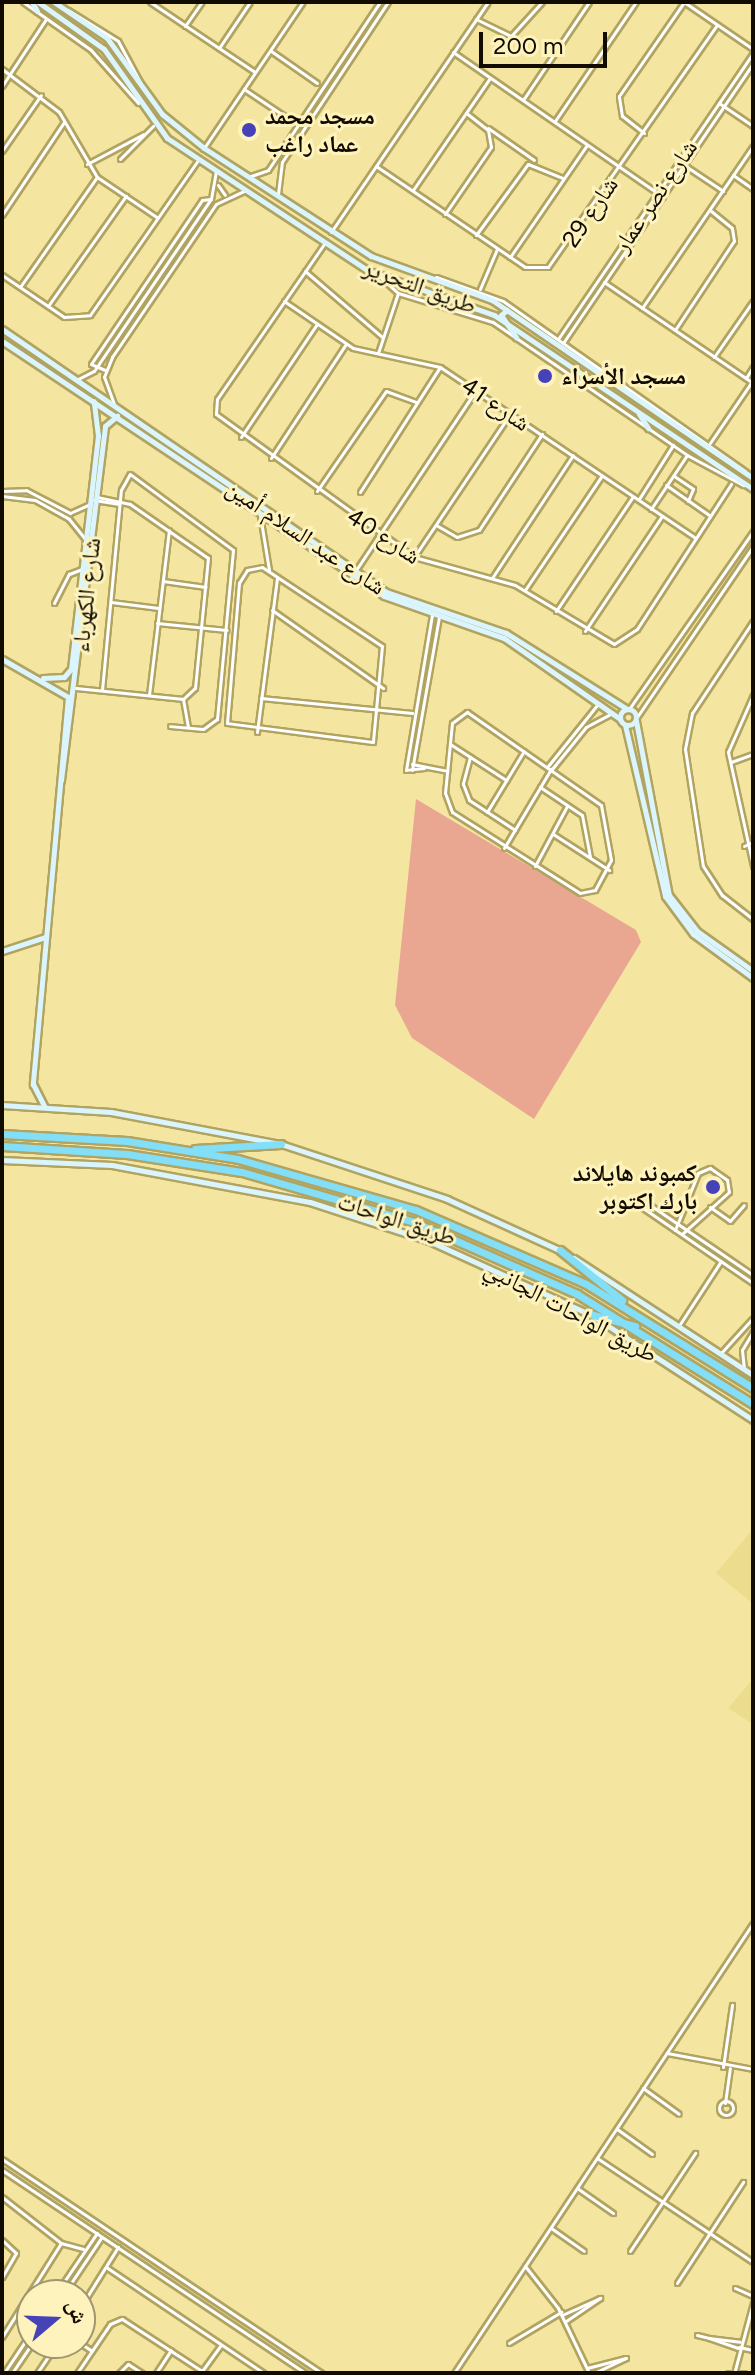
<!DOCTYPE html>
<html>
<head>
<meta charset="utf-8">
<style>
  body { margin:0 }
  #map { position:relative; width:755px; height:2375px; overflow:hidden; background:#f4e6a0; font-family:Figtree,"Noto Naskh Arabic",sans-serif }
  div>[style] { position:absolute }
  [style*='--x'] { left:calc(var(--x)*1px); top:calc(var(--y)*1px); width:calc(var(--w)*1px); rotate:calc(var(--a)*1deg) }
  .built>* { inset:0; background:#ecdc8e }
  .green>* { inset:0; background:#e9a691 }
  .roads { filter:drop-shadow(2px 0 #b1a360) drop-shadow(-2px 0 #b1a360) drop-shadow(0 2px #b1a360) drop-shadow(0 -2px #b1a360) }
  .street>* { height:3px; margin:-1.5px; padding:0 1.5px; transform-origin:1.5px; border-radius:1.5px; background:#fff }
  .street>.ring { margin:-1.5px; padding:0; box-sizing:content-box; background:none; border:3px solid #fff; border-radius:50% }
  .secondary>* { height:5px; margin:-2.5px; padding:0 2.5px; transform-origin:2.5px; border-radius:2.5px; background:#daf5fd }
  .secondary>.ring { margin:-2.5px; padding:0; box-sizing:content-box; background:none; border:5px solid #daf5fd; border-radius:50% }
  .highway>* { height:7px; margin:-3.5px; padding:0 3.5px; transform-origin:3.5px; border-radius:3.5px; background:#83def8 }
  .dots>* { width:22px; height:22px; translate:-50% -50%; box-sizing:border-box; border:4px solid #fef3bc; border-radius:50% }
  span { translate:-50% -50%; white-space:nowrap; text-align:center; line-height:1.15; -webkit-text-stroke:6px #fef3bc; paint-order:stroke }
  .poi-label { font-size:24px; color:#110b00; font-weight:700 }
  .left { translate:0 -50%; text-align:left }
  .right { translate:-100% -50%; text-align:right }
  .street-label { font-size:24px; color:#110b00 }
  .frame { position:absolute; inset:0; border:4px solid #110b00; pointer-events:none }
  .north { position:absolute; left:16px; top:2279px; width:80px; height:80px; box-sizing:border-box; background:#fef3bc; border:2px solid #9f9671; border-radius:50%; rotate:71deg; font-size:22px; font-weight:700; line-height:32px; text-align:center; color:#110b00 }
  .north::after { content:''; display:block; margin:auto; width:28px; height:36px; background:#4642b7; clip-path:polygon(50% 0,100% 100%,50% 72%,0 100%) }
  .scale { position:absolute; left:479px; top:32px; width:128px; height:36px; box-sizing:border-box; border:4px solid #110b00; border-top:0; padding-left:10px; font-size:24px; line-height:28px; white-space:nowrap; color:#110b00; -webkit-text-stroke:6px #fef3bc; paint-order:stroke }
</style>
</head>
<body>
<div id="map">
  <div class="built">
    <i style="clip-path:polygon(753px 1529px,753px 1604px,716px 1573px)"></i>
    <i style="clip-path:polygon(753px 1679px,753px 1724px,728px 1708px)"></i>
  </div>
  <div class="green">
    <i style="clip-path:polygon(416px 799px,636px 930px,641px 942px,534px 1119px,412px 1038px,395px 1005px)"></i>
  </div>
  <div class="roads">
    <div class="street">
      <i style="--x:23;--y:2;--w:83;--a:35.2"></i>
      <i style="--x:91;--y:50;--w:71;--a:48.4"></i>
      <i style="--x:150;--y:2;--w:126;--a:33.7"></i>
      <i style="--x:684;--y:2;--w:83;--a:34.3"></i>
      <i style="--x:68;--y:10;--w:59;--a:31.8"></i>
      <i style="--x:118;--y:41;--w:47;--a:61.8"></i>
      <i style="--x:476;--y:19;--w:39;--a:26"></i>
      <i style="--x:511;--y:36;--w:46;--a:-47.6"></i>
      <i style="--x:185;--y:26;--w:29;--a:-55"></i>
      <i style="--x:219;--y:48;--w:55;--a:-56"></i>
      <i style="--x:271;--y:51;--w:56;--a:34.8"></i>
      <i style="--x:453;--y:52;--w:255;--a:34.6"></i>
      <i style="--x:2;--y:69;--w:71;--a:37"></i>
      <i style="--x:59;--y:112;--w:75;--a:59.7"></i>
      <i style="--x:97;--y:177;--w:73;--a:33.9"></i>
      <i style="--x:2;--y:86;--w:80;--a:-56.7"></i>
      <i style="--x:244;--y:89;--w:58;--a:33.7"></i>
      <i style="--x:523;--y:100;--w:118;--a:-56"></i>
      <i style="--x:719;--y:103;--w:41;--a:34.1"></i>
      <i style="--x:555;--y:121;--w:144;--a:-55.8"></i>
      <i style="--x:488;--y:128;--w:56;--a:34.8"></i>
      <i style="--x:644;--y:133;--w:28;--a:-142"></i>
      <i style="--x:622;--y:116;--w:20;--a:-99"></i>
      <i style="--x:619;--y:96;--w:114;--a:-55.3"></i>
      <i style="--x:204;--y:148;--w:176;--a:-55.9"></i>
      <i style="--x:2;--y:151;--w:68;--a:-55.1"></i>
      <i style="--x:120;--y:159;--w:47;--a:-45"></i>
      <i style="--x:87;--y:164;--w:64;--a:-27.8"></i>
      <i style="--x:684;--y:165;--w:47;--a:33.7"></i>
      <i style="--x:376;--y:166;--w:180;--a:34.1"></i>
      <i style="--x:525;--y:267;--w:23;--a:0"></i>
      <i style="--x:548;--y:267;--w:295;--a:-55.1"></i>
      <i style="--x:733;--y:175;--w:24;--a:35"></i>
      <i style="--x:251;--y:176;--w:18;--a:-19"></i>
      <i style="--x:268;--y:170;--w:202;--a:-56.3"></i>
      <i style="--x:218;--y:185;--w:12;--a:55"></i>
      <i style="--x:413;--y:190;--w:136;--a:-55.5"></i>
      <i style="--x:278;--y:194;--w:32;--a:-83"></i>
      <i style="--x:282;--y:162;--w:192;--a:-56.5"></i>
      <i style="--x:445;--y:214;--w:81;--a:-55.5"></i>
      <i style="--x:491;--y:147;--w:17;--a:-100"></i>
      <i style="--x:488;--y:130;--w:28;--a:-142"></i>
      <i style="--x:2;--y:215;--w:112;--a:-56.3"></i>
      <i style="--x:331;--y:232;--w:278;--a:-55.7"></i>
      <i style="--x:476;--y:235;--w:88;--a:-53.8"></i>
      <i style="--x:528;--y:164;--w:37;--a:22"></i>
      <i style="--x:324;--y:244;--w:188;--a:124.6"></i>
      <i style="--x:217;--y:399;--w:15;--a:94"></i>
      <i style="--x:216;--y:414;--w:244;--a:35.8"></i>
      <i style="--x:414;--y:557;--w:105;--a:15.5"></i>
      <i style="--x:515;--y:585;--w:115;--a:30.8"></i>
      <i style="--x:614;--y:644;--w:27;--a:-33"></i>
      <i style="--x:637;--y:629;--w:173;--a:-57"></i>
      <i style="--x:510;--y:257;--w:136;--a:-55.5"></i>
      <i style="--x:305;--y:271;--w:101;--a:40.6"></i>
      <i style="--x:2;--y:275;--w:75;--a:34.1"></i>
      <i style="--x:64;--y:317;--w:26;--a:-4"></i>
      <i style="--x:90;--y:315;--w:189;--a:-55.1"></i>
      <i style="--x:378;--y:275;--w:27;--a:42"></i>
      <i style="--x:398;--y:293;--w:99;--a:17"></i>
      <i style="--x:493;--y:322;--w:235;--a:34.4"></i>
      <i style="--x:687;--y:455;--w:64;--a:28.2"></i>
      <i style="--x:436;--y:277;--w:71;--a:19.7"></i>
      <i style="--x:503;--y:301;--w:296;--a:35.1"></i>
      <i style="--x:604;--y:282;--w:180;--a:34.1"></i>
      <i style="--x:20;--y:287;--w:134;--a:-55"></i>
      <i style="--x:480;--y:289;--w:43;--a:-67"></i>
      <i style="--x:284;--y:301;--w:83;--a:34.3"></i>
      <i style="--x:353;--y:348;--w:89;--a:12.3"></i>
      <i style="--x:440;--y:367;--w:307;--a:33.8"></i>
      <i style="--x:48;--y:306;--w:135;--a:-54.7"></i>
      <i style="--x:642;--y:308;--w:196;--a:-55.6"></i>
      <i style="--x:675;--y:330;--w:107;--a:-56.5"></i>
      <i style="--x:734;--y:241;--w:13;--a:-99"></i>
      <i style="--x:732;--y:228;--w:27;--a:-141"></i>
      <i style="--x:558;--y:339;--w:346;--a:-55.7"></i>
      <i style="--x:563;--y:343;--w:338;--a:-55.8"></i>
      <i style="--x:378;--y:353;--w:63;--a:-71.6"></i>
      <i style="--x:714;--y:357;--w:68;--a:-55.1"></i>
      <i style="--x:105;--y:370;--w:15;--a:-157"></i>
      <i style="--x:91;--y:364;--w:198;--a:-55.9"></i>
      <i style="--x:202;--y:200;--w:9;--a:-6"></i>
      <i style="--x:746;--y:378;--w:13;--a:-58"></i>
      <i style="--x:78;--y:379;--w:18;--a:-27"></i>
      <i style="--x:94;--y:371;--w:208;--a:-55.8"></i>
      <i style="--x:211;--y:199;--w:28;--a:-80"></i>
      <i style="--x:114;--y:404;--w:29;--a:-110"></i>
      <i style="--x:104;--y:377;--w:22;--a:-68"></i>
      <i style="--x:112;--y:357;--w:185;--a:-55.8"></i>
      <i style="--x:216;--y:204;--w:31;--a:-25"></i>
      <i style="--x:241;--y:437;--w:136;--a:-56.1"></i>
      <i style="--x:710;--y:443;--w:73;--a:-55.7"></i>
      <i style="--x:271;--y:458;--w:136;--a:-56.7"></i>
      <i style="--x:674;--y:476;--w:23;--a:34"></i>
      <i style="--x:693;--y:489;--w:13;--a:113"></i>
      <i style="--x:666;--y:485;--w:52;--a:34.9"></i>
      <i style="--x:2;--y:491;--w:24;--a:-2"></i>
      <i style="--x:26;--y:490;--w:50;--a:27.6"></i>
      <i style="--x:70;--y:513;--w:20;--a:-24"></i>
      <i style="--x:317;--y:491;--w:121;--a:-55.4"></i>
      <i style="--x:386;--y:391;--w:33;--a:20"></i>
      <i style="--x:360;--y:492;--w:148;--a:-57.4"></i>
      <i style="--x:2;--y:496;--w:33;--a:7"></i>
      <i style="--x:35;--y:500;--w:39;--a:29"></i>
      <i style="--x:69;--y:519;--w:27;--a:51"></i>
      <i style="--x:639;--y:499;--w:64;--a:-57.8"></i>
      <i style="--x:94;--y:500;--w:24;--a:9"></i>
      <i style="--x:651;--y:509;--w:65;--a:-56.3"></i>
      <i style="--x:260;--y:515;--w:56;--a:80.7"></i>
      <i style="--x:436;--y:525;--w:24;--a:30"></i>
      <i style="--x:457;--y:537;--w:23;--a:-18"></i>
      <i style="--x:479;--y:530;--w:115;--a:-56.7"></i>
      <i style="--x:414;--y:557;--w:172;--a:-56.1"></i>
      <i style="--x:262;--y:567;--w:144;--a:33.4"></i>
      <i style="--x:382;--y:646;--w:96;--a:95.4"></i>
      <i style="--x:373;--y:742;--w:147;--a:-172.6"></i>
      <i style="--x:227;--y:723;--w:141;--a:-85.1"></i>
      <i style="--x:239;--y:583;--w:15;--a:-58"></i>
      <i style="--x:247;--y:570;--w:15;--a:-11"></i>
      <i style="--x:356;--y:570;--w:216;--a:-56.3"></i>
      <i style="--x:492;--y:578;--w:147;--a:-56.6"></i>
      <i style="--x:163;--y:581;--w:43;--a:7.9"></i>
      <i style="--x:525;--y:590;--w:136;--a:-56.1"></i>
      <i style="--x:111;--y:602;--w:48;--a:7.1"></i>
      <i style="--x:54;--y:603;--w:33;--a:-63"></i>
      <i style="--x:69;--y:574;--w:14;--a:-21"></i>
      <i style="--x:272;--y:610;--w:136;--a:35.1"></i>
      <i style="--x:556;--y:611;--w:136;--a:-56.1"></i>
      <i style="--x:753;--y:621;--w:110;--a:123.5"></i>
      <i style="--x:692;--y:713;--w:37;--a:101"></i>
      <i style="--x:685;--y:749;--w:118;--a:81.3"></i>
      <i style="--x:703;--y:866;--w:35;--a:57"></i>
      <i style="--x:722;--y:895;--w:39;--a:38"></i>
      <i style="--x:157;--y:623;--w:70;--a:5.7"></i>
      <i style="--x:585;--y:631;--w:138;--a:-56.2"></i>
      <i style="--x:76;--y:688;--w:108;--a:5.9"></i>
      <i style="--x:183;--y:699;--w:16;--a:-43"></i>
      <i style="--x:195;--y:688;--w:131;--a:-84.3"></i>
      <i style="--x:208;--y:558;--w:95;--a:-145.3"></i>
      <i style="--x:130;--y:504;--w:33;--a:-168"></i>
      <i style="--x:102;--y:690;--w:201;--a:-84.6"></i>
      <i style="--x:121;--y:490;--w:18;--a:-61"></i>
      <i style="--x:130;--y:474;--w:128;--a:36.4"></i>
      <i style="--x:233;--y:550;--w:170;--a:95.4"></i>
      <i style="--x:217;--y:719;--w:17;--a:144"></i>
      <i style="--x:203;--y:729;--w:33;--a:-175"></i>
      <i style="--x:149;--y:695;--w:166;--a:-83.1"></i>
      <i style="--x:753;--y:695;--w:62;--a:113.7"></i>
      <i style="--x:728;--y:752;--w:117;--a:77.6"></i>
      <i style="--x:261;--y:698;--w:152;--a:5.7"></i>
      <i style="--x:183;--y:699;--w:28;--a:80"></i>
      <i style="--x:629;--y:709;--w:217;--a:-55.1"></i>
      <i style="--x:467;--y:712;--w:163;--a:34.8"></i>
      <i style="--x:601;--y:805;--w:56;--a:79.7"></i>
      <i style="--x:611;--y:860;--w:34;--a:118"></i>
      <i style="--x:595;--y:890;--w:15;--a:169"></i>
      <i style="--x:580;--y:893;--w:151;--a:-147.7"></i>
      <i style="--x:452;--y:812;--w:20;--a:-110"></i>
      <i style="--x:445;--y:793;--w:70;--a:-84.3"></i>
      <i style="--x:452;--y:723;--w:19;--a:-36"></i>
      <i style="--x:637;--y:717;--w:207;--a:-55.8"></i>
      <i style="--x:257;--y:732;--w:156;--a:-82.6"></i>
      <i style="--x:450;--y:744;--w:67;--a:32.7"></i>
      <i style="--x:470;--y:757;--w:28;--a:105"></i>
      <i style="--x:463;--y:784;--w:17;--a:69"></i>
      <i style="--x:469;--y:800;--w:55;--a:33.1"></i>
      <i style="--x:731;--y:762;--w:23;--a:-20"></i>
      <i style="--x:412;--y:764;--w:36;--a:11"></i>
      <i style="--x:548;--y:766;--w:78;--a:-51.2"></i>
      <i style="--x:424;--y:768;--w:18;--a:174"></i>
      <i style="--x:406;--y:770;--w:157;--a:-80.5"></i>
      <i style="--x:552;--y:769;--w:54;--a:-51"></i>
      <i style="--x:586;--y:727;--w:30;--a:-28"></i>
      <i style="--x:412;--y:770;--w:155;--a:-80"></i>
      <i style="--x:540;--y:787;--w:50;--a:33.7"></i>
      <i style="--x:582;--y:815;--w:43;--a:79.2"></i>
      <i style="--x:487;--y:812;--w:71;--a:-58.8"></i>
      <i style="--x:553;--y:834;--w:67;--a:32.7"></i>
      <i style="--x:744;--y:846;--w:10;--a:-24"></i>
      <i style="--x:504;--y:848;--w:92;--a:-59.3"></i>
      <i style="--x:535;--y:866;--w:68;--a:-61.9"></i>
      <i style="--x:647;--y:1203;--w:128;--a:34.2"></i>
      <i style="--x:710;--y:1207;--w:24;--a:35"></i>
      <i style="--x:730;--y:1221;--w:21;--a:-49"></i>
      <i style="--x:643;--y:1208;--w:133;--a:34.3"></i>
      <i style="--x:675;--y:1230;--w:61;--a:-68"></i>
      <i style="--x:698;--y:1173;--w:13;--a:-23"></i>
      <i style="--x:710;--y:1168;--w:21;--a:35"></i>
      <i style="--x:727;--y:1180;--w:12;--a:81"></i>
      <i style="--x:729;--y:1192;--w:63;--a:138.2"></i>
      <i style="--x:680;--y:1324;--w:75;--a:-56.9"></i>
      <i style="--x:721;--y:1353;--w:47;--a:-47.6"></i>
      <i style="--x:744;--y:1369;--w:19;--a:-96"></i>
      <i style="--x:742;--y:1350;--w:21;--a:-59"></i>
      <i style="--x:667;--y:2053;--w:87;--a:10.5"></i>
      <i style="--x:723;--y:2067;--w:63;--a:-81.7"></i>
      <i style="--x:643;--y:2088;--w:44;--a:35.8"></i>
      <i class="ring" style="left:719px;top:2101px;width:11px;height:11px"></i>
      <i style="--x:725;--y:2103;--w:35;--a:-82"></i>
      <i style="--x:617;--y:2129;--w:43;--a:35.5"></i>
      <i style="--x:597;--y:2158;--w:187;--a:33.7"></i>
      <i style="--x:2;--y:2159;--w:385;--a:33.8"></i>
      <i style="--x:2;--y:2170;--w:365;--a:33.8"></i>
      <i style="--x:577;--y:2188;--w:44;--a:34.8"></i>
      <i style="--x:2;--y:2197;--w:75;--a:37.9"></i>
      <i style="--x:551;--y:2228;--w:40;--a:34.9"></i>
      <i style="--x:2;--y:2240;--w:19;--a:43"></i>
      <i style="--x:16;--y:2253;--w:28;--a:120"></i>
      <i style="--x:61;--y:2243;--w:23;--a:15"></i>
      <i style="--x:630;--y:2251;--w:118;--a:-56.4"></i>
      <i style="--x:525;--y:2266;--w:53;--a:51.8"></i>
      <i style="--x:558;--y:2308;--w:72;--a:64.5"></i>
      <i style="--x:106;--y:2267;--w:190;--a:33.9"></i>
      <i style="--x:677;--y:2283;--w:121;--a:-56.8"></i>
      <i style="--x:735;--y:2288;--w:20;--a:24"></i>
      <i style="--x:55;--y:2295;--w:75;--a:-55.9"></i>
      <i style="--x:63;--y:2295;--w:69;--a:-56.3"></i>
      <i style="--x:80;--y:2308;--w:72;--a:-58.1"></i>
      <i style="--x:562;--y:2315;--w:42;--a:-24.1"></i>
      <i style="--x:600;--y:2298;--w:41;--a:145.9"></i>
      <i style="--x:697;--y:2335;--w:12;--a:14"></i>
      <i style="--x:2;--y:2337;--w:111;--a:-57.9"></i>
      <i style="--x:80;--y:2343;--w:14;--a:34"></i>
      <i style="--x:509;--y:2343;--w:61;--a:-30.8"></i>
      <i style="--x:739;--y:2347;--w:14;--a:12"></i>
      <i style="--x:738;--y:2348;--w:31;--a:-161"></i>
      <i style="--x:709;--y:2338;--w:31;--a:7"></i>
      <i style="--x:587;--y:2368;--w:40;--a:-14.4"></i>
      <i style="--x:626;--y:2358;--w:35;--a:155"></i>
      <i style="--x:735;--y:2370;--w:69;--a:-75"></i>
      <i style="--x:202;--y:2371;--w:32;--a:-54"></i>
      <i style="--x:4;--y:2373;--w:50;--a:-56.3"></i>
      <i style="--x:12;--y:2373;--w:36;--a:-56"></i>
      <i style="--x:37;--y:2373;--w:36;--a:-56"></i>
      <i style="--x:77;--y:2373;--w:59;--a:-56"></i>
      <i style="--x:110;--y:2324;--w:13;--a:-23"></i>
      <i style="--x:122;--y:2319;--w:99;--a:33"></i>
      <i style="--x:119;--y:2373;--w:13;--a:-45"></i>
      <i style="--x:128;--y:2364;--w:17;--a:33"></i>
      <i style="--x:156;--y:2373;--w:27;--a:-57"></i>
      <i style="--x:454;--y:2373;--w:540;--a:-56.4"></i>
      <i style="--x:728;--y:2373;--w:16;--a:0"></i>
    </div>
    <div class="secondary">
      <i style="--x:32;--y:2;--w:10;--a:61"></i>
      <i style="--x:38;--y:2;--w:81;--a:35.5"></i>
      <i style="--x:104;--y:49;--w:109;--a:54.7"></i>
      <i style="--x:167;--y:138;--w:240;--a:33.4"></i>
      <i style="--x:367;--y:270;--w:135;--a:19.5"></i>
      <i style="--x:494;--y:315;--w:312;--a:33.9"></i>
      <i style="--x:54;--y:2;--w:64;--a:34.2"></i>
      <i style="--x:107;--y:38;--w:94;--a:54.1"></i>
      <i style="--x:162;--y:114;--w:54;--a:39"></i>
      <i style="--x:204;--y:148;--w:199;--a:32.9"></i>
      <i style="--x:371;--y:256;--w:129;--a:20"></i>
      <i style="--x:492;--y:300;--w:316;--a:34.3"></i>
      <i style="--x:507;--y:310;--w:8;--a:140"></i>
      <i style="--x:501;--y:315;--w:27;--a:56"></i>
      <i style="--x:2;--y:329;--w:465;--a:34.4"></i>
      <i style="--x:386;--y:592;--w:127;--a:18.9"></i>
      <i style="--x:506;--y:633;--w:143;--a:32.1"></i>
      <i style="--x:2;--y:341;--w:459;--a:33.7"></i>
      <i style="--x:384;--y:596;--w:127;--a:19.3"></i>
      <i style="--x:504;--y:638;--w:141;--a:34.9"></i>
      <i style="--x:639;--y:414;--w:17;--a:57"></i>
      <i style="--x:2;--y:659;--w:76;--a:29.9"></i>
      <i style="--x:68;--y:697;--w:389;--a:95.2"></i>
      <i style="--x:33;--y:1084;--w:25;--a:63"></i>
      <i style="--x:43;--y:678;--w:21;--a:-3"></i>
      <i style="--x:64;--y:677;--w:11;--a:-49"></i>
      <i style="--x:71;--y:669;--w:235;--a:-83.4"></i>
      <i style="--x:98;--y:436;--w:35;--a:-97"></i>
      <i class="ring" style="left:620px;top:709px;width:11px;height:11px"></i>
      <i style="--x:636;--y:721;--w:177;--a:79.3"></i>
      <i style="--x:669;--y:895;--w:46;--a:52.1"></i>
      <i style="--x:697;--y:931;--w:69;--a:35.5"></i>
      <i style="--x:625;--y:725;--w:176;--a:76.8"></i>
      <i style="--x:665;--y:896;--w:47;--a:53.6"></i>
      <i style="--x:693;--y:934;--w:74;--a:36.3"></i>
      <i style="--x:61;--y:780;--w:357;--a:-82.9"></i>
      <i style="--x:105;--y:426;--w:16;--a:-40"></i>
      <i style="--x:2;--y:951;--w:45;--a:-18"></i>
      <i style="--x:2;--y:1105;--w:109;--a:3.7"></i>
      <i style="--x:111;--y:1112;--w:173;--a:10.7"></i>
      <i style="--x:281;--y:1144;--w:175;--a:18.3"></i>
      <i style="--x:447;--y:1199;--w:125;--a:24.5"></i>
      <i style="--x:2;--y:1160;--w:110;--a:2.6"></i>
      <i style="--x:112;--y:1165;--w:201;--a:10.6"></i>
      <i style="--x:310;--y:1202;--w:125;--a:18.1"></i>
      <i style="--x:429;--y:1241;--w:174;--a:24.5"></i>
      <i style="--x:574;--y:1258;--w:214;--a:33.2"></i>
      <i style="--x:596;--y:1318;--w:187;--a:33"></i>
    </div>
    <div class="highway">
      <i style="--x:2;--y:1134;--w:125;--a:3.2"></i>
      <i style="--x:127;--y:1141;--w:112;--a:9.2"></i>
      <i style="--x:238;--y:1159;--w:185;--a:16"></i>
      <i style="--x:416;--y:1210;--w:185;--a:23.5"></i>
      <i style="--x:586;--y:1284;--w:197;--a:31.9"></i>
      <i style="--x:2;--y:1146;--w:125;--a:3.7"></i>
      <i style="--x:127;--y:1154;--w:116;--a:8.9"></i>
      <i style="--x:242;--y:1172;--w:179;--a:16.2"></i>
      <i style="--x:414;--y:1222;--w:178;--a:23.8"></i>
      <i style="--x:577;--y:1294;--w:208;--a:32"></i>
      <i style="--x:195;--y:1149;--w:86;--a:-3.3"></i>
      <i style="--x:560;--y:1250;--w:80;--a:38.9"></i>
      <i style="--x:586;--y:1313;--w:51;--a:14.9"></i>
    </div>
  </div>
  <div class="dots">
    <i style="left:249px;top:130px;background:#4642b7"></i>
    <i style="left:545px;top:376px;background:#4642b7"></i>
    <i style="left:713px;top:1187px;background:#4642b7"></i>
  </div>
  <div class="poi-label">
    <span class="left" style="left:265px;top:130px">مسجد محمد<br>عماد راغب</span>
    <span class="left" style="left:561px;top:376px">مسجد الأسراء</span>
    <span class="right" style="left:697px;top:1187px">كمبوند هايلاند<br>بارك اكتوبر</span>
  </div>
  <div class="street-label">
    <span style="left:655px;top:196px;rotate:-56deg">شارع نصر عمار</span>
    <span style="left:590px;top:212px;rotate:-56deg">شارع 29</span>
    <span style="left:420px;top:286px;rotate:20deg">طريق التحرير</span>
    <span style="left:496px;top:404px;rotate:34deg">شارع 41</span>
    <span style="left:384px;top:536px;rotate:33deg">شارع 40</span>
    <span style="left:306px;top:537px;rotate:34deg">شارع عبد السلام أمين</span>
    <span style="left:86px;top:595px;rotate:-84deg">شارع الكهرباء</span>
    <span style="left:397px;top:1219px;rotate:18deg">طريق الواحات</span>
    <span style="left:571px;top:1311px;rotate:28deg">طريق الواحات الجانبي</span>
  </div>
  <div class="frame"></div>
  <div class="north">ش</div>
  <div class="scale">200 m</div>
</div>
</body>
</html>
